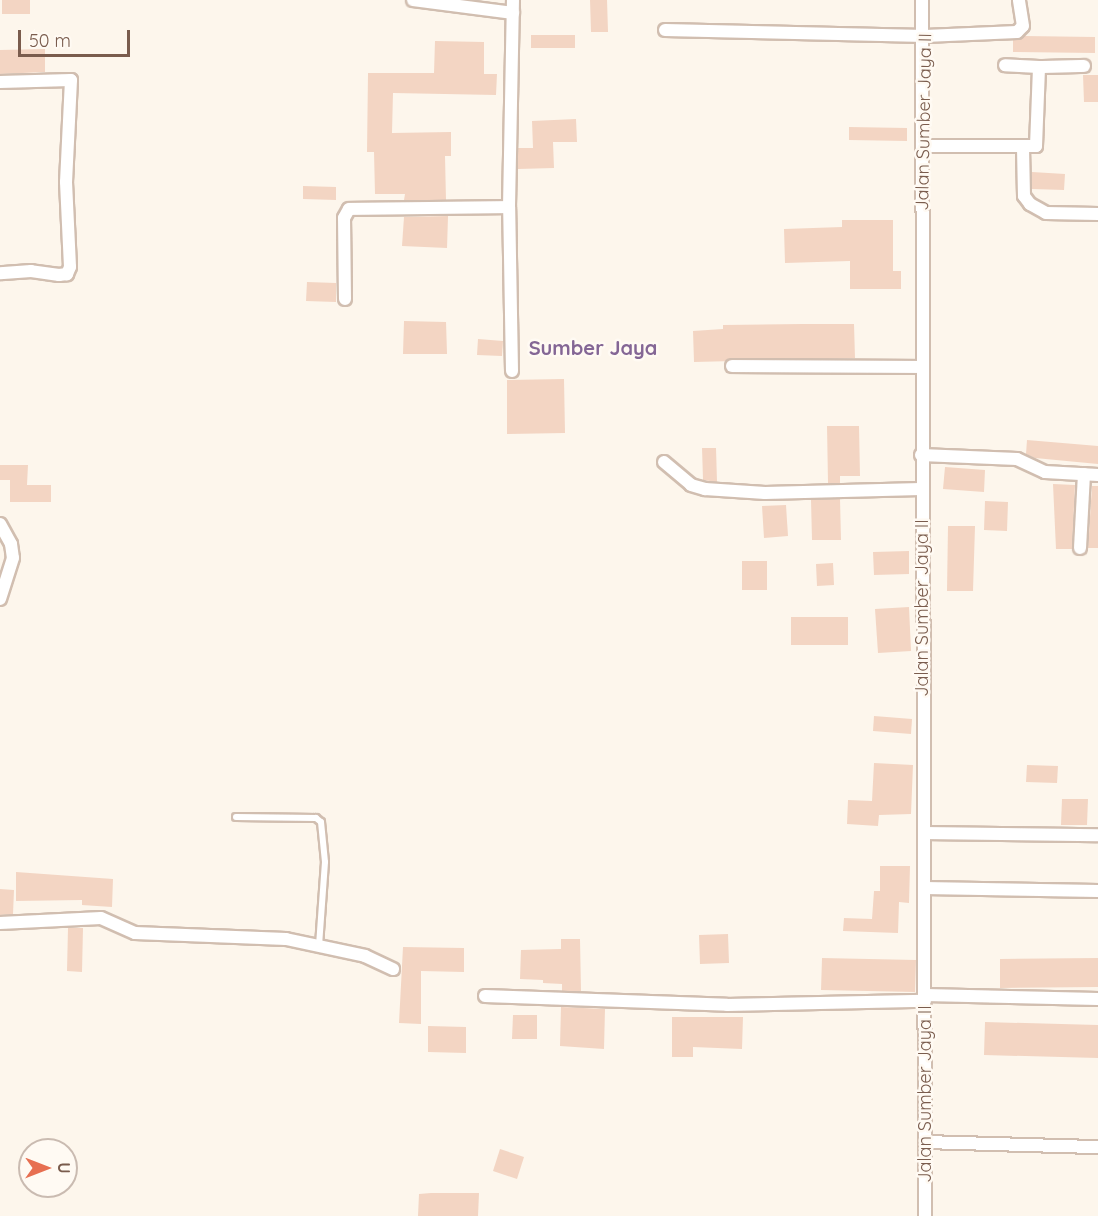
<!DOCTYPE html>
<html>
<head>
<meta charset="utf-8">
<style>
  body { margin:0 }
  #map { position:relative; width:1098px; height:1216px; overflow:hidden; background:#fdf6ec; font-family:Quicksand,sans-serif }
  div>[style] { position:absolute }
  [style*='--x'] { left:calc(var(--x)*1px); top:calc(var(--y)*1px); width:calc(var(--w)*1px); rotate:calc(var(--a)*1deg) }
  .building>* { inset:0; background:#f3d5c3 }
  .roads { filter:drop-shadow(2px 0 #d1beb0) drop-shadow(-2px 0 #d1beb0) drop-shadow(0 2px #d1beb0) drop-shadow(0 -2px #d1beb0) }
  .lane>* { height:6px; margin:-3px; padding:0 3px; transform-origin:3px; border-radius:3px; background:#fff }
  .street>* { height:12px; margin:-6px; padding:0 6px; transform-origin:6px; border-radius:6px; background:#fff }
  span { translate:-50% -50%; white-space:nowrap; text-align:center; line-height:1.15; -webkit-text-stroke:5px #fffaf3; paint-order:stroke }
  .street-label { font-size:18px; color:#7a5c4d }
  .neighbourhood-label { font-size:20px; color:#846695; font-weight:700 }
  .north { position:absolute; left:18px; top:1138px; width:60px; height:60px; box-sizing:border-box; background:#fffaf3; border:2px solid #cabbb1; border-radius:50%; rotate:90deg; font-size:16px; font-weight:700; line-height:24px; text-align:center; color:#7a5c4d }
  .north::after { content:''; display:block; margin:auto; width:21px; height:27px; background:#e76f51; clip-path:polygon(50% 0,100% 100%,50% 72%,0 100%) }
  .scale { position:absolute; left:18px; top:30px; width:112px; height:27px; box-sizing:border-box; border:3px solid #7a5c4d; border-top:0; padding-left:8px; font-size:18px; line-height:21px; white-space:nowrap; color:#7a5c4d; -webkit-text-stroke:4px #fffaf3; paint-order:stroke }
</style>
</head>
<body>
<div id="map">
  <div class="building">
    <i style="clip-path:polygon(2px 0,30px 0,30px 14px,2px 14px)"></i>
    <i style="clip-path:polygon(590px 0,607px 0,608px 32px,591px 32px)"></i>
    <i style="clip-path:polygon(531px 35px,575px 35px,575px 48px,531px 48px)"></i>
    <i style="clip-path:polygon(1024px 36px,1095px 37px,1095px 53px,1013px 52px,1013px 40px)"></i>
    <i style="clip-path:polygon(435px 41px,484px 42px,484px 74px,497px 74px,496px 95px,393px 93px,392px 133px,451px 132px,451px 156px,445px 156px,446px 200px,404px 200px,405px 194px,375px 194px,374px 152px,367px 152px,368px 73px,434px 73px)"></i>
    <i style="clip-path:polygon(45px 49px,45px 72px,0 74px,0 50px)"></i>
    <i style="clip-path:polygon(1083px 75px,1098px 75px,1098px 102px,1084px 102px)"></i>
    <i style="clip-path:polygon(576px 119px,577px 142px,553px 142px,554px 168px,518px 169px,518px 148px,533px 148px,532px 121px)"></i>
    <i style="clip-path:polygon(849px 127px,907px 128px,907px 141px,849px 140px)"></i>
    <i style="clip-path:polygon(1032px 172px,1065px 174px,1064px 190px,1032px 189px)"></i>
    <i style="clip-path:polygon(303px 186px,336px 187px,336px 200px,303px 199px)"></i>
    <i style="clip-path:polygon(448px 216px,447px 248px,402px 246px,404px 217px)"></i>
    <i style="clip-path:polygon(842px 220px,893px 220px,893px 271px,901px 271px,901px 289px,850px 289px,850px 261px,785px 263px,784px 229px,842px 227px)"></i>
    <i style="clip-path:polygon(307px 282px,336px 283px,336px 302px,306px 301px)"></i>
    <i style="clip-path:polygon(404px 321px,446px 322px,447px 354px,403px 354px)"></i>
    <i style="clip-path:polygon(803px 324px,854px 324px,855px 358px,694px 362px,693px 331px,723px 329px,723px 325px)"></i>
    <i style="clip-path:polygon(478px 339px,503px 341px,502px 356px,477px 355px)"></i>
    <i style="clip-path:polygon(564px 379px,565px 433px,507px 434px,507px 380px)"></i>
    <i style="clip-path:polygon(827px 426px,859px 426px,860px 476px,840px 476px,840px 483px,828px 483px)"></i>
    <i style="clip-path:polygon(1027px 440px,1098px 446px,1098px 464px,1035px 458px,1026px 454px)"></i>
    <i style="clip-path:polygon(702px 448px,716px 448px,717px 482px,703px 480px)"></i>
    <i style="clip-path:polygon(0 465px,28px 465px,27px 485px,51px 485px,51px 502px,10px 502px,10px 480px,0 480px)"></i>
    <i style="clip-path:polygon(945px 467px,985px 470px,984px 492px,943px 489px)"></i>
    <i style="clip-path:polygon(1053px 484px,1075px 485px,1072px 549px,1056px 549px)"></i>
    <i style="clip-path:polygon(1092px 486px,1098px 486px,1098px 548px,1088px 548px)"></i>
    <i style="clip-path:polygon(840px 499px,841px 540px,812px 540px,811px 500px)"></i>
    <i style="clip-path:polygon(985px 501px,1008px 502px,1007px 531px,984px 530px)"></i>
    <i style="clip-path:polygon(786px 505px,788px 536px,764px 538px,762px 506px)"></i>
    <i style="clip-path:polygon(948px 526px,975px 526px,973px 591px,947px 591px)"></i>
    <i style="clip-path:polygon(909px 551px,909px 574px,874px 575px,873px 552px)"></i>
    <i style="clip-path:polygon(742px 561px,767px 561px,767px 590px,742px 590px)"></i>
    <i style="clip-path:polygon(833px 563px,834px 585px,817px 586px,816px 564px)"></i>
    <i style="clip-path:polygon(909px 607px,911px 651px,878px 653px,875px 609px)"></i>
    <i style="clip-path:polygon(791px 617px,848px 617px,848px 645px,791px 645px)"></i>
    <i style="clip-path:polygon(874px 716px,912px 719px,911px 734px,873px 731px)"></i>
    <i style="clip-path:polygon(874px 763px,913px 765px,911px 814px,879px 815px,878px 826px,847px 824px,848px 800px,872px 801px)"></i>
    <i style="clip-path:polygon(1027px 765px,1058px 766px,1057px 783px,1026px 782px)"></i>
    <i style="clip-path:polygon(1062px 799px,1088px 799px,1087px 825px,1061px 825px)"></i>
    <i style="clip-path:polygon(880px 866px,910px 866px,909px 903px,899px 902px,898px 933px,843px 931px,844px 918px,872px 919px,874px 891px,880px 891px)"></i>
    <i style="clip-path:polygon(16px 872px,113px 879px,112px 907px,82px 905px,82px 900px,16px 901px)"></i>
    <i style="clip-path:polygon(0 889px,14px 890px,13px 914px,0 915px)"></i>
    <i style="clip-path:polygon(68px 928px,83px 928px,82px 972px,67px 971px)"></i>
    <i style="clip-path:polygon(728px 934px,729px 963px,700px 964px,699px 935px)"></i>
    <i style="clip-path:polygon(561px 939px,580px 939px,581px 991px,562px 991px,562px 984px,543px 983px,543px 980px,520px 979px,521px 950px,561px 949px)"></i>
    <i style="clip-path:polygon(403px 947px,464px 948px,464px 972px,421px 971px,421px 1024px,399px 1023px)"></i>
    <i style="clip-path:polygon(822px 958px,916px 960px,915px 992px,821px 990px)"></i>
    <i style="clip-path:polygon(1098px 958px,1098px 987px,1000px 988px,1000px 959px)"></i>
    <i style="clip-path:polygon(561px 1007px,605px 1009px,604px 1049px,560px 1046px)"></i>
    <i style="clip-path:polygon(513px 1015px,537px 1015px,537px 1039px,512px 1039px)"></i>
    <i style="clip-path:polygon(672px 1017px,743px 1017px,742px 1049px,693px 1047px,693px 1057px,672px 1057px)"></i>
    <i style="clip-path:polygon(985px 1022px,1098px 1025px,1098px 1058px,984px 1055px)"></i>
    <i style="clip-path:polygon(428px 1026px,466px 1027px,466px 1053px,428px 1052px)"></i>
    <i style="clip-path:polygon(500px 1149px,524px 1157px,517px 1179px,493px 1171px)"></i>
    <i style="clip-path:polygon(431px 1193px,479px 1193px,478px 1216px,418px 1216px,419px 1194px)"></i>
  </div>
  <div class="roads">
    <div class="lane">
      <i style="--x:236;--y:817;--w:80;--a:0.7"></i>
      <i style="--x:316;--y:818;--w:6;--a:39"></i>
      <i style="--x:321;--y:822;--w:40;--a:84.3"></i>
      <i style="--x:325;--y:862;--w:84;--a:94.1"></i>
    </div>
    <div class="street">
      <i style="--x:413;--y:0;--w:101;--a:7.4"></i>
      <i style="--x:922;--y:0;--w:1216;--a:89.86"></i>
      <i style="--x:665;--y:30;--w:260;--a:1.3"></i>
      <i style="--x:925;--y:36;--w:92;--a:-2.5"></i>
      <i style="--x:1017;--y:32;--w:8;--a:-45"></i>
      <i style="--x:1023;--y:26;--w:26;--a:-99"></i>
      <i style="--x:1039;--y:67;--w:45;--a:-1.3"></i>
      <i style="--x:0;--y:82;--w:71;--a:-1.6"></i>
      <i style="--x:71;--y:80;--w:102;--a:92.8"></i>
      <i style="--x:66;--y:182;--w:85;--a:87.3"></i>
      <i style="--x:70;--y:267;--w:8;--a:113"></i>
      <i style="--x:67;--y:274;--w:8;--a:173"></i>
      <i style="--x:59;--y:275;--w:28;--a:-172"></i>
      <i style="--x:31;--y:271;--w:31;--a:176"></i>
      <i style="--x:923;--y:146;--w:113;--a:0"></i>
      <i style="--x:1036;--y:146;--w:79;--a:-87.8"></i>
      <i style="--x:1039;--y:67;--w:34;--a:-177"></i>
      <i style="--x:1023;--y:148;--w:48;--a:88.8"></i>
      <i style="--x:1024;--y:196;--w:10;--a:53"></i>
      <i style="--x:1030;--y:204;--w:18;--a:29"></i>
      <i style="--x:1046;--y:213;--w:52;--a:1.1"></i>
      <i style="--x:345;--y:299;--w:81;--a:-90.7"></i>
      <i style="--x:344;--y:218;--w:10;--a:-61"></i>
      <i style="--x:349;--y:209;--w:160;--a:-0.7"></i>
      <i style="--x:732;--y:366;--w:189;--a:0.3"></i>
      <i style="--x:512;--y:371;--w:164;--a:-91"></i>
      <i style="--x:509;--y:207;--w:207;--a:-88.9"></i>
      <i style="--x:921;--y:455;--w:96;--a:2.4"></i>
      <i style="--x:1017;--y:459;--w:31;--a:25"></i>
      <i style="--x:1045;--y:472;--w:53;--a:3.2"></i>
      <i style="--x:664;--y:462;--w:35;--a:40"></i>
      <i style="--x:691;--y:485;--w:15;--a:16"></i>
      <i style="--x:705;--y:489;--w:60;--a:3.8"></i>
      <i style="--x:765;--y:493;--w:156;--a:-1.5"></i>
      <i style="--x:0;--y:524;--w:23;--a:61"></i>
      <i style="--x:11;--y:544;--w:14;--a:82"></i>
      <i style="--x:13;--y:558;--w:43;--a:107.6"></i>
      <i style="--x:1080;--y:548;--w:74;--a:-86.9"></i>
      <i style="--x:924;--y:833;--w:174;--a:0.7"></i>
      <i style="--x:924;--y:888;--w:174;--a:1"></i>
      <i style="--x:0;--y:923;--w:101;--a:-2.8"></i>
      <i style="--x:101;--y:918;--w:37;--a:24"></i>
      <i style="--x:135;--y:933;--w:151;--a:2.3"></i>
      <i style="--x:286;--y:939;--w:81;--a:12.1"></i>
      <i style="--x:365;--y:956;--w:31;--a:25"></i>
      <i style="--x:925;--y:995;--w:173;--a:1.3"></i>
      <i style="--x:485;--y:996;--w:242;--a:2.1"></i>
      <i style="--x:727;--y:1005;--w:198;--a:-1.2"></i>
      <i style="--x:925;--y:1142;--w:173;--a:1.7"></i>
    </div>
  </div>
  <div class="street-label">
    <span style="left:924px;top:122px;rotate:-89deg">Jalan Sumber Jaya II</span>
    <span style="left:922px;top:608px;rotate:-90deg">Jalan Sumber Jaya II</span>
    <span style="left:925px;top:1094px;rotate:-90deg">Jalan Sumber Jaya II</span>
  </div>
  <div class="neighbourhood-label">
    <span style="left:593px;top:347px">Sumber Jaya</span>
  </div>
  <div class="north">U</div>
  <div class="scale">50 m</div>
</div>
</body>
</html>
